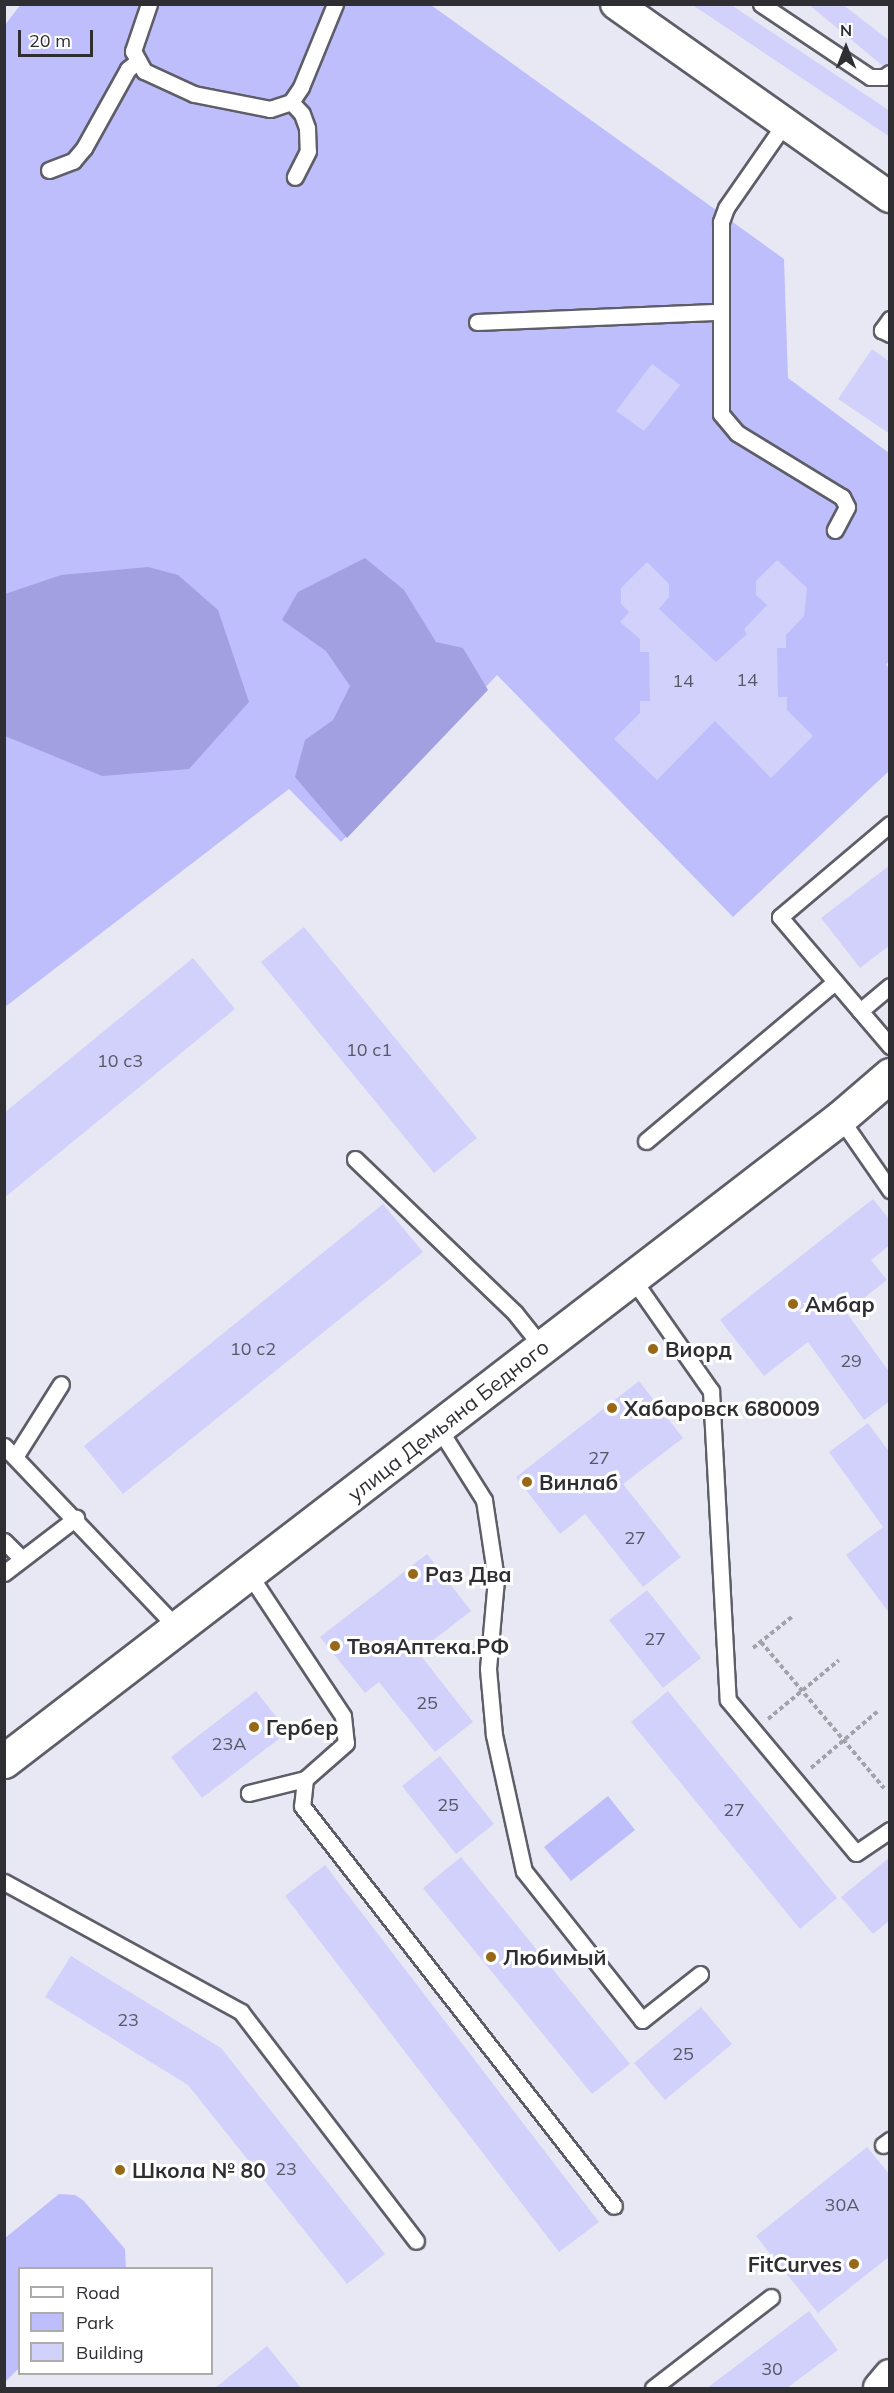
<!DOCTYPE html>
<html>
<head>
<meta charset="utf-8">
<style>
  body { margin:0 }
  #map { position:relative; width:894px; height:2393px; overflow:hidden; background:#e8e8f4; font-family:Mulish,sans-serif }
  div>[style] { position:absolute }
  [style*='--x'] { left:calc(var(--x)*1px); top:calc(var(--y)*1px); width:calc(var(--w)*1px); rotate:calc(var(--a)*1deg) }
  .green>* { inset:0; background:#bfbefc }
  .forest>* { inset:0; background:#a2a0e1 }
  .building>* { inset:0; background:#d1d1fb }
  .path>* { height:4px; margin-top:-2px; transform-origin:0; background:repeating-linear-gradient(90deg,#a2a2ab 0 4.5px,transparent 0 7.5px) }
  .roads { filter:drop-shadow(2px 0 #5e5e68) drop-shadow(-2px 0 #5e5e68) drop-shadow(0 2px #5e5e68) drop-shadow(0 -2px #5e5e68) }
  .lane>* { height:15px; margin:-7.5px; padding:0 7.5px; transform-origin:7.5px; border-radius:7.5px; background:#fff }
  .street>* { height:30px; margin:-15px; padding:0 15px; transform-origin:15px; border-radius:15px; background:#fff }
  .secondary>* { height:33px; margin:-16.5px; padding:0 16.5px; transform-origin:16.5px; border-radius:16.5px; background:#fff }
  .dots>* { width:16px; height:16px; translate:-50% -50%; box-sizing:border-box; border:3px solid #fff; border-radius:50% }
  span { translate:-50% -50%; white-space:nowrap; text-align:center; line-height:1.15; -webkit-text-stroke:6px #fff; paint-order:stroke }
  .number-label { font-size:18px; color:#585865 }
  .number-label span { -webkit-text-stroke-width:0 }
  .poi-label { font-size:21px; color:#2f2f33; font-weight:700 }
  .left { translate:0 -50%; text-align:left }
  .right { translate:-100% -50%; text-align:right }
  .street-label { font-size:21px; color:#2f2f33 }
  .frame { position:absolute; inset:0; border:6px solid #2f2f33; pointer-events:none }
  .legend { position:absolute; left:18px; top:2267px; width:195px; height:108px; box-sizing:border-box; background:#fff; border:2px solid #acacad; margin:0; padding:8px 10px; list-style:none; font-size:18px; color:#2f2f33 }
  .legend li { display:flex; align-items:center; gap:12px; height:30px }
  .legend b { width:30px; border:2px solid #acacad }
  .north { position:absolute; left:816px; top:18px; width:60px; height:60px; -webkit-text-stroke:4px #fff; paint-order:stroke; rotate:0deg; font-size:16px; font-weight:700; line-height:24px; text-align:center; color:#2f2f33 }
  .north::after { content:''; display:block; margin:auto; width:21px; height:27px; background:#2f2f33; clip-path:polygon(50% 0,100% 100%,50% 72%,0 100%) }
  .scale { position:absolute; left:18px; top:30px; width:75px; height:27px; box-sizing:border-box; border:3px solid #2f2f33; border-top:0; padding-left:8px; font-size:18px; line-height:21px; white-space:nowrap; color:#2f2f33; -webkit-text-stroke:4px #fff; paint-order:stroke }
</style>
</head>
<body>
<div id="map">
  <div class="green">
    <i style="clip-path:polygon(21px 4px,431px 5px,784px 259px,788px 378px,889px 453px,890px 660px,886px 665px,890px 669px,889px 771px,733px 917px,497px 675px,341px 842px,289px 789px,5px 1007px,5px 25px)"></i>
    <i style="clip-path:polygon(608px 1796px,635px 1830px,571px 1881px,544px 1847px)"></i>
    <i style="clip-path:polygon(59px 2194px,75px 2195px,83px 2200px,125px 2249px,126px 2268px,20px 2268px,19px 2368px,5px 2382px,5px 2238px)"></i>
  </div>
  <div class="forest">
    <i style="clip-path:polygon(365px 558px,404px 590px,436px 642px,463px 648px,488px 690px,347px 838px,295px 777px,305px 740px,333px 720px,350px 686px,326px 651px,282px 620px,298px 592px)"></i>
    <i style="clip-path:polygon(148px 567px,178px 575px,218px 610px,249px 702px,189px 769px,102px 776px,5px 736px,5px 594px,61px 575px)"></i>
  </div>
  <div class="building">
    <i style="clip-path:polygon(691px 4px,730px 4px,767px 29px,890px 111px,890px 137px)"></i>
    <i style="clip-path:polygon(808px 4px,842px 4px,890px 41px,890px 63px,883px 66px)"></i>
    <i style="clip-path:polygon(872px 349px,890px 362px,890px 434px,838px 399px)"></i>
    <i style="clip-path:polygon(652px 364px,680px 385px,644px 431px,616px 411px)"></i>
    <i style="clip-path:polygon(777px 560px,807px 588px,804px 616px,786px 635px,786px 648px,777px 648px,778px 697px,787px 697px,787px 710px,813px 736px,771px 778px,715px 721px,657px 780px,614px 739px,640px 713px,640px 701px,650px 701px,649px 652px,640px 652px,640px 639px,620px 622px,629px 612px,621px 604px,621px 588px,647px 562px,669px 584px,669px 597px,659px 609px,716px 662px,747px 634px,744px 629px,767px 605px,756px 595px,756px 581px)"></i>
    <i style="clip-path:polygon(890px 865px,890px 945px,860px 968px,821px 918px)"></i>
    <i style="clip-path:polygon(304px 927px,477px 1138px,434px 1173px,261px 962px)"></i>
    <i style="clip-path:polygon(193px 958px,235px 1009px,4px 1198px,4px 1113px)"></i>
    <i style="clip-path:polygon(873px 1199px,890px 1220px,890px 1245px,871px 1260px,887px 1280px,846px 1312px,890px 1373px,890px 1401px,864px 1420px,808px 1342px,764px 1376px,720px 1320px)"></i>
    <i style="clip-path:polygon(383px 1204px,423px 1252px,123px 1494px,84px 1446px)"></i>
    <i style="clip-path:polygon(639px 1381px,683px 1438px,623px 1484px,681px 1557px,643px 1587px,585px 1514px,560px 1534px,516px 1477px)"></i>
    <i style="clip-path:polygon(868px 1423px,890px 1453px,890px 1614px,846px 1555px,883px 1527px,829px 1452px)"></i>
    <i style="clip-path:polygon(427px 1554px,471px 1611px,418px 1652px,473px 1722px,435px 1752px,379px 1682px,365px 1693px,320px 1637px)"></i>
    <i style="clip-path:polygon(647px 1590px,701px 1658px,663px 1688px,609px 1620px)"></i>
    <i style="clip-path:polygon(256px 1691px,288px 1732px,202px 1798px,171px 1757px)"></i>
    <i style="clip-path:polygon(668px 1691px,837px 1898px,800px 1929px,631px 1722px)"></i>
    <i style="clip-path:polygon(440px 1756px,494px 1824px,456px 1854px,402px 1786px)"></i>
    <i style="clip-path:polygon(461px 1857px,630px 2064px,592px 2094px,423px 1888px)"></i>
    <i style="clip-path:polygon(890px 1857px,890px 1920px,873px 1934px,841px 1897px)"></i>
    <i style="clip-path:polygon(325px 1865px,599px 2222px,559px 2252px,285px 1896px)"></i>
    <i style="clip-path:polygon(71px 1956px,221px 2048px,385px 2254px,347px 2284px,188px 2085px,45px 1997px)"></i>
    <i style="clip-path:polygon(701px 2007px,732px 2044px,665px 2100px,634px 2063px)"></i>
    <i style="clip-path:polygon(867px 2147px,890px 2175px,890px 2256px,818px 2313px,756px 2236px)"></i>
    <i style="clip-path:polygon(809px 2311px,838px 2350px,787px 2388px,707px 2388px)"></i>
    <i style="clip-path:polygon(267px 2346px,301px 2388px,215px 2388px)"></i>
  </div>
  <div class="path">
    <i style="--x:761;--y:1642;--w:191;--a:49.9"></i>
    <i style="--x:753;--y:1648;--w:51;--a:-38.7"></i>
    <i style="--x:768;--y:1719;--w:92;--a:-39.7"></i>
    <i style="--x:811;--y:1768;--w:88;--a:-40.4"></i>
  </div>
  <div class="roads">
    <div class="lane">
      <i style="--x:149;--y:4;--w:50;--a:108.8"></i>
      <i style="--x:133;--y:51;--w:23;--a:61"></i>
      <i style="--x:144;--y:71;--w:55;--a:24.7"></i>
      <i style="--x:194;--y:94;--w:77;--a:11.2"></i>
      <i style="--x:270;--y:109;--w:22;--a:-18"></i>
      <i style="--x:291;--y:102;--w:18;--a:-56"></i>
      <i style="--x:301;--y:87;--w:90;--a:-67.7"></i>
      <i style="--x:761;--y:4;--w:131;--a:33.8"></i>
      <i style="--x:870;--y:77;--w:14;--a:0"></i>
      <i style="--x:884;--y:77;--w:7;--a:-34"></i>
      <i style="--x:291;--y:102;--w:16;--a:47"></i>
      <i style="--x:302;--y:114;--w:15;--a:70"></i>
      <i style="--x:307;--y:128;--w:23;--a:88"></i>
      <i style="--x:308;--y:151;--w:29;--a:117"></i>
      <i style="--x:785;--y:123;--w:103;--a:124.8"></i>
      <i style="--x:726;--y:208;--w:15;--a:110"></i>
      <i style="--x:721;--y:222;--w:192;--a:90"></i>
      <i style="--x:721;--y:414;--w:25;--a:50"></i>
      <i style="--x:737;--y:433;--w:123;--a:31.4"></i>
      <i style="--x:842;--y:497;--w:11;--a:63"></i>
      <i style="--x:847;--y:507;--w:26;--a:118"></i>
      <i style="--x:49;--y:170;--w:26;--a:-21"></i>
      <i style="--x:73;--y:161;--w:17;--a:-50"></i>
      <i style="--x:84;--y:148;--w:90;--a:-60.9"></i>
      <i style="--x:128;--y:69;--w:11;--a:-38"></i>
      <i style="--x:890;--y:319;--w:14;--a:126"></i>
      <i style="--x:882;--y:330;--w:9;--a:27"></i>
      <i style="--x:477;--y:322;--w:243;--a:-2.4"></i>
      <i style="--x:890;--y:824;--w:144;--a:139.8"></i>
      <i style="--x:780;--y:917;--w:170;--a:49.5"></i>
      <i style="--x:860;--y:1011;--w:39;--a:-40"></i>
      <i style="--x:840;--y:1118;--w:88;--a:55.2"></i>
      <i style="--x:646;--y:1141;--w:247;--a:-40.1"></i>
      <i style="--x:355;--y:1159;--w:222;--a:43.9"></i>
      <i style="--x:515;--y:1313;--w:43;--a:51.5"></i>
      <i style="--x:632;--y:1278;--w:138;--a:55"></i>
      <i style="--x:711;--y:1391;--w:309;--a:86.9"></i>
      <i style="--x:728;--y:1700;--w:199;--a:50.1"></i>
      <i style="--x:856;--y:1853;--w:41;--a:-34.1"></i>
      <i style="--x:438;--y:1427;--w:86;--a:57.8"></i>
      <i style="--x:484;--y:1500;--w:80;--a:81.4"></i>
      <i style="--x:496;--y:1579;--w:90;--a:95.1"></i>
      <i style="--x:488;--y:1669;--w:66;--a:84.8"></i>
      <i style="--x:494;--y:1735;--w:139;--a:77.6"></i>
      <i style="--x:524;--y:1871;--w:190;--a:51.6"></i>
      <i style="--x:642;--y:2020;--w:74;--a:-38.4"></i>
      <i style="--x:4;--y:1446;--w:253;--a:46.4"></i>
      <i style="--x:15;--y:1457;--w:86;--a:-57.8"></i>
      <i style="--x:4;--y:1541;--w:25;--a:45"></i>
      <i style="--x:4;--y:1573;--w:91;--a:-37.4"></i>
      <i style="--x:249;--y:1574;--w:170;--a:56.5"></i>
      <i style="--x:343;--y:1716;--w:27;--a:84"></i>
      <i style="--x:346;--y:1743;--w:55;--a:138.7"></i>
      <i style="--x:305;--y:1779;--w:58;--a:166"></i>
      <i style="--x:305;--y:1779;--w:27;--a:96"></i>
      <i style="--x:302;--y:1806;--w:507;--a:52.05"></i>
      <i style="--x:4;--y:1882;--w:270;--a:28.7"></i>
      <i style="--x:241;--y:2012;--w:288;--a:52.6"></i>
      <i style="--x:883;--y:2145;--w:9;--a:-36"></i>
      <i style="--x:653;--y:2388;--w:149;--a:-37.6"></i>
    </div>
    <div class="street">
      <i style="--x:616;--y:4;--w:335;--a:35.2"></i>
      <i style="--x:879;--y:2388;--w:17;--a:-50"></i>
    </div>
    <div class="secondary">
      <i style="--x:4;--y:1761;--w:1055;--a:-37.57"></i>
      <i style="--x:840;--y:1118;--w:66;--a:-40.7"></i>
    </div>
  </div>
  <div class="dots">
    <i style="left:793px;top:1304px;background:#966817"></i>
    <i style="left:653px;top:1349px;background:#966817"></i>
    <i style="left:612px;top:1408px;background:#966817"></i>
    <i style="left:527px;top:1482px;background:#966817"></i>
    <i style="left:413px;top:1574px;background:#966817"></i>
    <i style="left:335px;top:1646px;background:#966817"></i>
    <i style="left:254px;top:1727px;background:#966817"></i>
    <i style="left:491px;top:1957px;background:#966817"></i>
    <i style="left:120px;top:2170px;background:#966817"></i>
    <i style="left:854px;top:2264px;background:#966817"></i>
  </div>
  <div class="number-label">
    <span style="left:747px;top:680px">14</span>
    <span style="left:683px;top:681px">14</span>
    <span style="left:369px;top:1050px">10 с1</span>
    <span style="left:120px;top:1061px">10 с3</span>
    <span style="left:253px;top:1349px">10 с2</span>
    <span style="left:851px;top:1361px">29</span>
    <span style="left:599px;top:1458px">27</span>
    <span style="left:635px;top:1538px">27</span>
    <span style="left:655px;top:1639px">27</span>
    <span style="left:427px;top:1703px">25</span>
    <span style="left:229px;top:1744px">23А</span>
    <span style="left:448px;top:1805px">25</span>
    <span style="left:734px;top:1810px">27</span>
    <span style="left:128px;top:2020px">23</span>
    <span style="left:683px;top:2054px">25</span>
    <span style="left:286px;top:2169px">23</span>
    <span style="left:842px;top:2205px">30А</span>
    <span style="left:772px;top:2369px">30</span>
  </div>
  <div class="poi-label">
    <span class="left" style="left:805px;top:1304px">Амбар</span>
    <span class="left" style="left:665px;top:1349px">Виорд</span>
    <span class="left" style="left:624px;top:1408px">Хабаровск 680009</span>
    <span class="left" style="left:539px;top:1482px">Винлаб</span>
    <span class="left" style="left:425px;top:1574px">Раз Два</span>
    <span class="left" style="left:347px;top:1646px">ТвояАптека.РФ</span>
    <span class="left" style="left:266px;top:1727px">Гербер</span>
    <span class="left" style="left:503px;top:1957px">Любимый</span>
    <span class="left" style="left:132px;top:2170px">Школа № 80</span>
    <span class="right" style="left:842px;top:2264px">FitCurves</span>
  </div>
  <div class="street-label">
    <span style="left:448px;top:1420px;rotate:-38deg">улица Демьяна Бедного</span>
  </div>
  <div class="frame"></div>
  <ul class="legend">
  <li><b style="height:8px;background:#fff"></b>Road</li>
  <li><b style="height:16px;background:#bfbefc"></b>Park</li>
  <li><b style="height:16px;background:#d1d1fb"></b>Building</li>
  </ul>
  <div class="north">N</div>
  <div class="scale">20 m</div>
</div>
</body>
</html>
